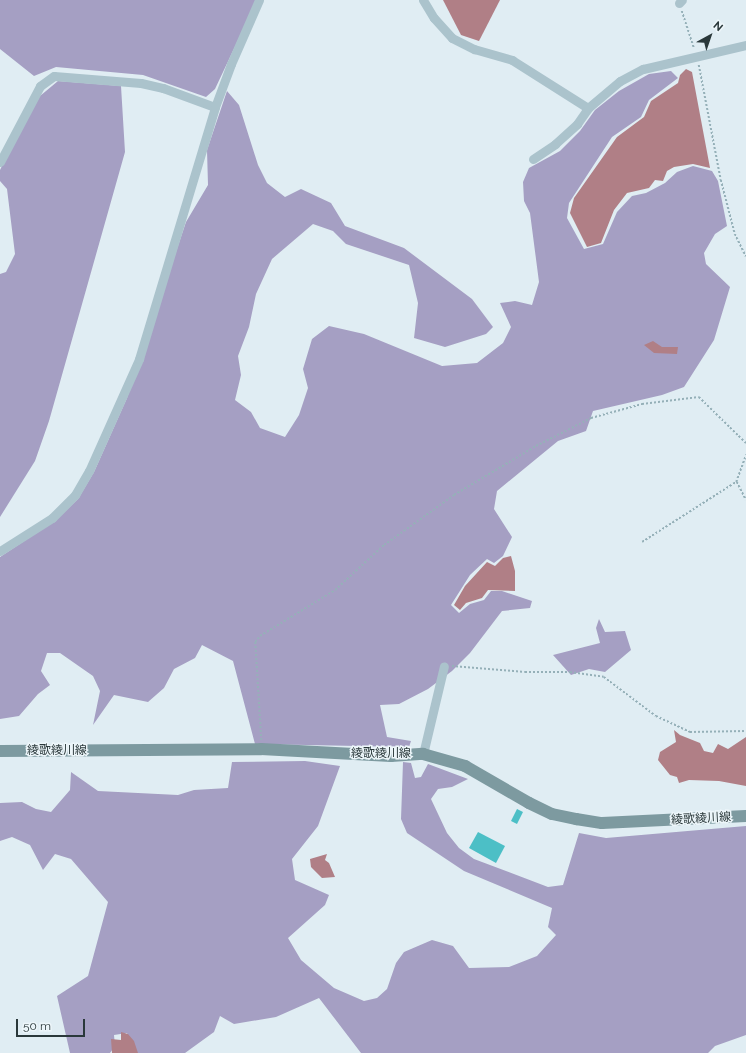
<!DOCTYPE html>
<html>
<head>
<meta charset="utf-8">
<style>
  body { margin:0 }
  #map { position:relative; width:746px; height:1053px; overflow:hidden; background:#e0edf3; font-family:Raleway,"Noto Sans JP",sans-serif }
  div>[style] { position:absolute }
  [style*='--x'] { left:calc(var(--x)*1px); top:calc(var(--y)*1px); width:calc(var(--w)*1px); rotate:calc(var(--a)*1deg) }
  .green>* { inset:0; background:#a59fc3 }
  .water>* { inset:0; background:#b07f86 }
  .building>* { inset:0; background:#4cbfc6 }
  .path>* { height:1.5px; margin-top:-0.75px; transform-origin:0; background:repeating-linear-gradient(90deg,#95b0b8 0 2px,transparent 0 4px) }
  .street>* { height:9px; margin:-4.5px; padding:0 4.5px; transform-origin:4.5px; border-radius:4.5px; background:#abc3cc }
  .secondary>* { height:12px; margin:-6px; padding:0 6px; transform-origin:6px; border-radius:6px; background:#7d9aa0 }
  span { translate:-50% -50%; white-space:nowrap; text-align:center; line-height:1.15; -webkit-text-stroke:3px #edf6fa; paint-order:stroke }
  .street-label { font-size:12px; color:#2a383a }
  .north { position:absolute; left:690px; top:16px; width:40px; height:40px; -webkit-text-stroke:3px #edf6fa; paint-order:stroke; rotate:40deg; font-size:11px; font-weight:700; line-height:16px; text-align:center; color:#2a383a }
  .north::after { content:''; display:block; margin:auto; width:14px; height:18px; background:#2a383a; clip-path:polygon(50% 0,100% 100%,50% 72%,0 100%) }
  .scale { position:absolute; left:16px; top:1019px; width:69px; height:18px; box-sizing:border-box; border:2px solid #2a383a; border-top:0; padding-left:5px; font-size:12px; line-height:14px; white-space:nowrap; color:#2a383a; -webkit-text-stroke:3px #edf6fa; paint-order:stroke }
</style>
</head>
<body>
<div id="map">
  <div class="green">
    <i style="clip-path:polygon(0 0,257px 0,215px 89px,206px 97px,143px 75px,56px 67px,34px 76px,0 49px)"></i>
    <i style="clip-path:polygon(671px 71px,678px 78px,649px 100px,641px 117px,612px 137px,569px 203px,567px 218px,584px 249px,603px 244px,617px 212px,632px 196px,646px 193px,665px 183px,677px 172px,693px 166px,712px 171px,718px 181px,727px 226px,715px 234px,704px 253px,706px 264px,730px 287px,714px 340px,684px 387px,662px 395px,593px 411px,586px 431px,558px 441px,497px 491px,494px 509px,512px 537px,503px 556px,494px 563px,487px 559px,470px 575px,451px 605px,459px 613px,470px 604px,484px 600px,491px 591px,502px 591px,532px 601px,530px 608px,502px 611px,470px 653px,452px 671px,428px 689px,399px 704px,380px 705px,387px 737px,411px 741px,409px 747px,255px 744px,233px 661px,202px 645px,195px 658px,174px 669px,164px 688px,148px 702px,114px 695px,93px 725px,100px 691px,93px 676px,60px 653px,47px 653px,41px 671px,50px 685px,38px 694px,19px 716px,0 719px,0 557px,56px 520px,78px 499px,94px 472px,127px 398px,186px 222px,208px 185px,207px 150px,227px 91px,239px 105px,258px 165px,267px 183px,285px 197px,301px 189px,331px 203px,345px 226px,404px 248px,472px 299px,493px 327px,486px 334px,445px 347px,414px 338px,418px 303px,409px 265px,346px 244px,333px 231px,313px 224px,272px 259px,256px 294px,249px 327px,238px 356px,241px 375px,235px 400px,251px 412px,260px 428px,285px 437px,299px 415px,308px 388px,303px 369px,312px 339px,329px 326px,364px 334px,442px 366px,477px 363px,503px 343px,511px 327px,500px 303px,515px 301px,532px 305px,539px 282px,530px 213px,524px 201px,523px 182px,529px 168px,560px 151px,580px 131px,595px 110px,619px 91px,649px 74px)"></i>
    <i style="clip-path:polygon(58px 81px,121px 86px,125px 152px,49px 421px,35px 461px,0 517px,0 274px,6px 272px,15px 254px,7px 189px,0 181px,0 170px,34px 101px)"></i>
    <i style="clip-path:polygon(599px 619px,605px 632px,625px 631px,631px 650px,605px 672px,589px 669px,571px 675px,553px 655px,600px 643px,596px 628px)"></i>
    <i style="clip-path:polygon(305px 761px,340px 766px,318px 826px,292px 859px,295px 880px,329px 895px,325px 905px,288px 938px,301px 960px,334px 988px,364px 1001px,377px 998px,387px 989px,396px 963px,404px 952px,432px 940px,453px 946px,469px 968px,509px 967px,537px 956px,556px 935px,548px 927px,552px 908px,464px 871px,407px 833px,401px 819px,403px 762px,411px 763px,415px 778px,421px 777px,428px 764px,468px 779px,452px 787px,438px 789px,431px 799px,447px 833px,459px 848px,474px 859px,548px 887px,563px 885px,579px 833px,606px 838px,746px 826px,746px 1035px,715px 1046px,708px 1053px,361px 1053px,319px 998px,276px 1017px,234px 1024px,220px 1016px,214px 1032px,185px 1053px,135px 1053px,127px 1033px,114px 1035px,115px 1046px,110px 1053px,70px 1053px,57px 996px,88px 976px,108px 902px,71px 859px,55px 854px,43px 870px,30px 845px,12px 837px,0 841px,0 803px,22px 802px,36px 809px,51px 812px,70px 790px,71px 772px,98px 791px,178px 795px,194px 790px,228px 788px,232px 762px)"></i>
  </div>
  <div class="water">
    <i style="clip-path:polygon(443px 0,500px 0,479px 41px,461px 35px)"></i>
    <i style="clip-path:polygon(686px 69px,692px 72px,710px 168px,693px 164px,674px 167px,667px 171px,663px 181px,655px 180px,649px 188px,627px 193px,614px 210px,601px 243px,587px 247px,570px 213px,574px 198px,617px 137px,644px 117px,651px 101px,678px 83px,680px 75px)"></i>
    <i style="clip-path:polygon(653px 341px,662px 347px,678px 347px,677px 354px,654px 353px,644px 345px)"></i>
    <i style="clip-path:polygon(511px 556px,515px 571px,515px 591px,488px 590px,482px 598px,466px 603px,460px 610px,454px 605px,465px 586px,487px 562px,495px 566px,503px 558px)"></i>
    <i style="clip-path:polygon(674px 730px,680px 735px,700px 743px,704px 751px,713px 753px,718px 744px,728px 749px,746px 737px,746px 786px,719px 781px,689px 780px,679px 783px,677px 777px,670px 775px,658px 760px,660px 752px,676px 742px)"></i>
    <i style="clip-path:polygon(327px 854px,325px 860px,329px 863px,335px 877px,322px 878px,311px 867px,310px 859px)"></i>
    <i style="clip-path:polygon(121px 1032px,128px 1034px,134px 1041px,138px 1053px,112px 1053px,111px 1039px,121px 1040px)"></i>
  </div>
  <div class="building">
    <i style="clip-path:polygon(517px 809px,523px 812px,517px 824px,511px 821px)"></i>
    <i style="clip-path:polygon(478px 832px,505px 846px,496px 863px,469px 848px)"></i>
  </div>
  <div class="path">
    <i style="--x:682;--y:11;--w:39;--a:72"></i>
    <i style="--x:699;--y:65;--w:117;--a:79.2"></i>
    <i style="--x:721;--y:180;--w:56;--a:75.5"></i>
    <i style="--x:735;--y:234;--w:25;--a:64"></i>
    <i style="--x:737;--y:482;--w:20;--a:63"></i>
    <i style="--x:642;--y:542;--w:112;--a:-32.6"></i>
    <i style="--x:736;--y:482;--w:29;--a:-70"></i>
    <i style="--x:452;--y:666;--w:73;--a:4.7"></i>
    <i style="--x:525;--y:672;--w:45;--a:0"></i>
    <i style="--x:570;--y:672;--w:34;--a:8"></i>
    <i style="--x:604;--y:677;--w:65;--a:36.9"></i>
    <i style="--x:656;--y:716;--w:38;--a:25"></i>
    <i style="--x:690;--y:732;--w:56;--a:-1"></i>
    <i style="--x:261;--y:740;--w:98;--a:-93.5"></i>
    <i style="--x:255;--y:642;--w:8;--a:-50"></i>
    <i style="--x:260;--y:636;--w:88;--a:-31.5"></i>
    <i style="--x:335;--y:590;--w:67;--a:-42.6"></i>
    <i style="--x:384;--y:545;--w:86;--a:-35.5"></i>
    <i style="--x:454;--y:495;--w:96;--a:-30.9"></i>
    <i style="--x:536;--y:446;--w:62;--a:-27"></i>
    <i style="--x:591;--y:418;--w:53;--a:-15.4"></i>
    <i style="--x:642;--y:404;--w:57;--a:-7"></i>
    <i style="--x:699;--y:397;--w:66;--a:44.4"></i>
  </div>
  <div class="street">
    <i style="--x:423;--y:0;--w:21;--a:59"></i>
    <i style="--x:434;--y:18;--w:27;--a:48"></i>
    <i style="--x:452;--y:38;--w:25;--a:27"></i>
    <i style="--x:474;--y:49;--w:40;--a:16"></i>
    <i style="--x:512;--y:60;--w:90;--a:32.3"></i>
    <i style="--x:679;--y:3;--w:4;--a:-45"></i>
    <i style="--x:533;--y:159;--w:27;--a:-34"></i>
    <i style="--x:555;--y:144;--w:30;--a:-42"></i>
    <i style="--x:577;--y:124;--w:19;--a:-55"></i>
    <i style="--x:588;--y:108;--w:42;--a:-40.2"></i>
    <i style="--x:620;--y:81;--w:26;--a:-28"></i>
    <i style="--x:643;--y:69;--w:106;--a:-13.1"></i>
    <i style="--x:0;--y:162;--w:86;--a:-62.2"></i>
    <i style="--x:40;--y:86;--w:17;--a:-36"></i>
    <i style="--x:54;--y:76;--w:87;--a:4.6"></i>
    <i style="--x:141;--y:83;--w:23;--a:13"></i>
    <i style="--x:163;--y:88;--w:55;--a:20.1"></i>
    <i style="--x:0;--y:551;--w:62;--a:-32.4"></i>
    <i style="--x:52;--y:518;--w:33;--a:-45"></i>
    <i style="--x:75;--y:495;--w:28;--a:-60"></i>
    <i style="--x:89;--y:471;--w:123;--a:-65.9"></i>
    <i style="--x:139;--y:359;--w:263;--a:-73.2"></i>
    <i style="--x:215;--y:107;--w:46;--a:-69.6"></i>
    <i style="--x:231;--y:64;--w:70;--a:-66.4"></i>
    <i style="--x:423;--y:754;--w:90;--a:-76.6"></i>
  </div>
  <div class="secondary">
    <i style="--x:0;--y:751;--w:261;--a:-0.4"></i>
    <i style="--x:261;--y:749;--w:130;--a:3.1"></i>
    <i style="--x:391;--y:756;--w:32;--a:-4"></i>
    <i style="--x:423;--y:754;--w:44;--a:15.9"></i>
    <i style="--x:465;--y:766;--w:74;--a:30"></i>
    <i style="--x:529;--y:803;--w:25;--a:26"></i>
    <i style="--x:552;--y:814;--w:25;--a:12"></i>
    <i style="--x:576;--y:819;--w:26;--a:9"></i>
    <i style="--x:602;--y:823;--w:144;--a:-2.8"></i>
  </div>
  <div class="street-label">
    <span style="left:57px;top:751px">綾歌綾川線</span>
    <span style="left:381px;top:754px">綾歌綾川線</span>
    <span style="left:701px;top:819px;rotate:-3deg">綾歌綾川線</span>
  </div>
  <div class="north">N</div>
  <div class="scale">50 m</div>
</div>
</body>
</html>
